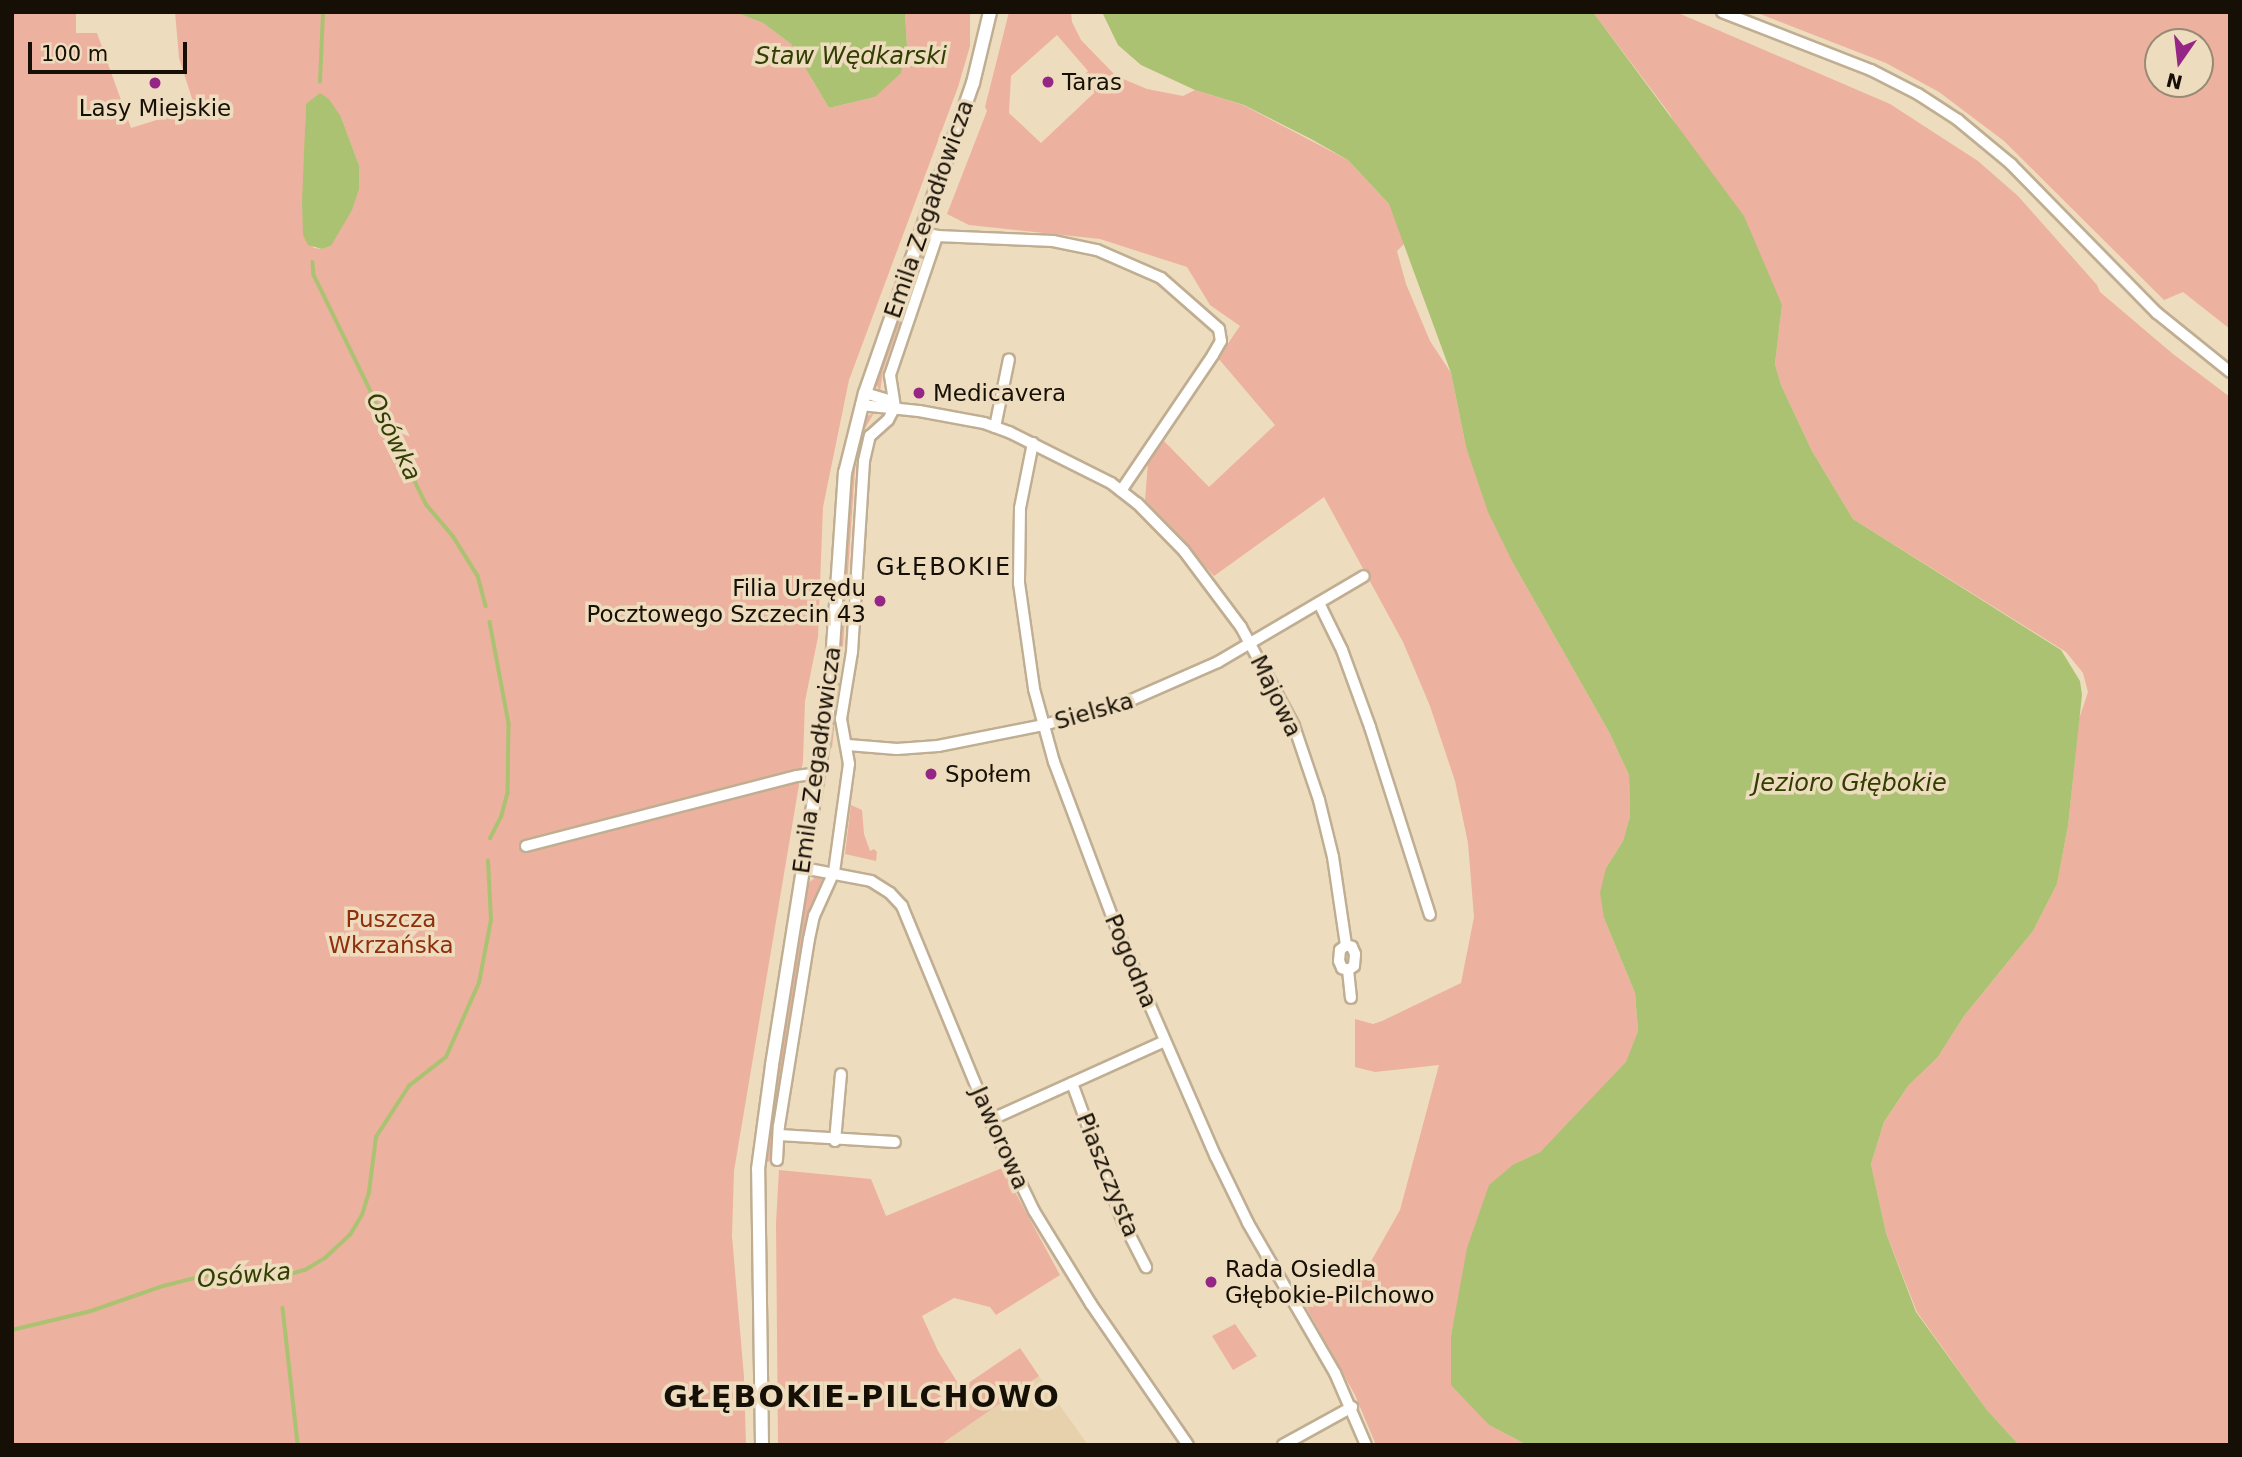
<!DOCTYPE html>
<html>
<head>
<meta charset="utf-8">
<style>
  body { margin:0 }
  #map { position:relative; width:2242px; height:1457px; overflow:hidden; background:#eedcbf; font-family:"DejaVu Sans",sans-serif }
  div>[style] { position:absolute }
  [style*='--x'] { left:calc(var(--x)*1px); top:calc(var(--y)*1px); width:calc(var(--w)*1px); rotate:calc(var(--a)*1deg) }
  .built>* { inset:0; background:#e7d1ad }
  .green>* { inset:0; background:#edb19f }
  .water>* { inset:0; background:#acc273 }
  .stream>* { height:3.5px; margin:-1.75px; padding:0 1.75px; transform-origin:1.75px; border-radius:1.75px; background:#acc273 }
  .roads { filter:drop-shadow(2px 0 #c0ae92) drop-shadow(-2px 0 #c0ae92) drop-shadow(0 2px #c0ae92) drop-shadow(0 -2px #c0ae92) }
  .minor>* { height:10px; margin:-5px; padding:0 5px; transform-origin:5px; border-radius:5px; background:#fff }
  .major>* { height:12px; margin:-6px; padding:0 6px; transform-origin:6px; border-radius:6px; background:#fff }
  .dots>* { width:19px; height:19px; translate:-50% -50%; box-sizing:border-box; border:4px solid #eedcbf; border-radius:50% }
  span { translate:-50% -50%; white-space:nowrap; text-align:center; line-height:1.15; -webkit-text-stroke:7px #eedcbf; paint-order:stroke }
  .poi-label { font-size:23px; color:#150f05 }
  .left { translate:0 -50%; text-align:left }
  .right { translate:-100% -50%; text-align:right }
  .street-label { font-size:23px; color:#150f05 }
  .park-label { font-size:23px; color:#8f2f0c }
  .water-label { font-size:24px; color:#313e00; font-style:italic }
  .neighbourhood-label { font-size:24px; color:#150f05; letter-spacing:2px }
  .district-label { font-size:30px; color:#150f05; font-weight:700; letter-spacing:2px }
  .frame { position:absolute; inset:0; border:14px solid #150f05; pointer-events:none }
  .north { position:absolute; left:2144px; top:28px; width:70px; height:70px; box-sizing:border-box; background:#eedcbf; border:2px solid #978a75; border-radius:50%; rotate:194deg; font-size:19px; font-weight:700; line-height:28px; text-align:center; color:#150f05 }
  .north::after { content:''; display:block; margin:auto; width:24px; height:32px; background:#962686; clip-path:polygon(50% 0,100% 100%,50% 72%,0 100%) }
  .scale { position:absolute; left:28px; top:42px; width:159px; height:32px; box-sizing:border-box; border:4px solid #150f05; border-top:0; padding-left:9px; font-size:21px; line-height:24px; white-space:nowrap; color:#150f05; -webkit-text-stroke:5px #eedcbf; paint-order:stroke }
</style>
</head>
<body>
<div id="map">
  <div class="built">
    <i style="clip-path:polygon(1039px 1376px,1088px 1445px,940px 1445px,960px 1430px)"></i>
  </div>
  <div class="green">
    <i style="clip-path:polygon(evenodd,12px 12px,76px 12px,76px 33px,97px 33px,131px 128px,195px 108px,179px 58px,175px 12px,735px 12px,763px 23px,791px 44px,829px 108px,875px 97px,907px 46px,905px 12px,970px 12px,970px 46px,958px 87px,849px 380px,823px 507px,818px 637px,805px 701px,803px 761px,734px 1171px,732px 1236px,744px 1377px,746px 1445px,12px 1445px,12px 12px,306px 104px,341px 117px,359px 165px,331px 246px,322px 249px,314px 248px,303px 235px,306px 104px)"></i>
    <i style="clip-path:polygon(evenodd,1009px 12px,1071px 12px,1072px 22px,1081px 40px,1116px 76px,1147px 89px,1183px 96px,1195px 90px,1243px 105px,1348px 160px,1389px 204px,1405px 243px,1397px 251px,1406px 284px,1430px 341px,1451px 373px,1466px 447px,1514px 565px,1609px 732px,1629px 775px,1630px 816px,1623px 841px,1606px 868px,1604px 918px,1635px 993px,1638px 1031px,1627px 1062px,1540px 1152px,1514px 1164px,1460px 1295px,1451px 1336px,1476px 1410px,1489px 1425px,1527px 1445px,1376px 1445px,1355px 1395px,1306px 1307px,1365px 1272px,1400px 1210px,1439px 1065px,1375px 1072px,1355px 1067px,1355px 1019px,1373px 1024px,1382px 1021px,1461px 983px,1474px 917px,1468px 843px,1455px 781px,1430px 706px,1403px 642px,1324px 497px,1214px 576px,1145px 501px,1148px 462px,1164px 441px,1209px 487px,1275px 425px,1218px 358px,1240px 326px,1210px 305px,1187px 267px,1100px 239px,969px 225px,947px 214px,987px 111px,985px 107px,1009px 12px,1057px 35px,1088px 71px,1082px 78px,1094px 93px,1041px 143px,1009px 113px,1011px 76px,1057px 35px)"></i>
    <i style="clip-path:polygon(1593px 12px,1676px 12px,1890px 104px,1978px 161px,2018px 196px,2097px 285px,2100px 292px,2173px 354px,2230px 397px,2230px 1445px,2019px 1445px,1987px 1410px,1917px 1312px,1886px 1233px,1871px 1164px,1884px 1122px,1908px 1086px,1938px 1057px,1964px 1016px,2033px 931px,2057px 884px,2068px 826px,2079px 719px,2088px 692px,2083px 673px,2066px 652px,1853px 519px,1812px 451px,1781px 385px,1775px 364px,1782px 305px,1669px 113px)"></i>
    <i style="clip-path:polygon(evenodd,1755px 12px,2230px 12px,2230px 329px,2183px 292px,2164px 300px,2004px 141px,1939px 92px,1886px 63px,1755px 12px,2158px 42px,2200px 42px,2200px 84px,2158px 84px,2158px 42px)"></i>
    <i style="clip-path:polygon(928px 242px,883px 370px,880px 392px,875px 381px,923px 244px)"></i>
    <i style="clip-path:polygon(874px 413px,862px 433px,856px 455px,843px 646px,832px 748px,829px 747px,840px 642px,847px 490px,863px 418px)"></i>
    <i style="clip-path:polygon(851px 805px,862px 810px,864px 834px,870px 851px,874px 849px,877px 852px,876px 861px,845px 854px)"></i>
    <i style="clip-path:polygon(817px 876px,825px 881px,812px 909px,774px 1160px,764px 1163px,806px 885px)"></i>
    <i style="clip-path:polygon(1002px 1168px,1060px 1275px,996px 1315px,990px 1307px,954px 1298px,922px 1316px,938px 1351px,961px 1388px,1020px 1348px,1039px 1376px,940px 1445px,778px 1445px,776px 1223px,779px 1170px,871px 1179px,886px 1216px)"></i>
    <i style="clip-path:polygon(1235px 1324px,1257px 1356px,1233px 1370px,1212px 1336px)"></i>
  </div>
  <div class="water">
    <i style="clip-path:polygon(735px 12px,905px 12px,907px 46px,901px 73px,875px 97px,829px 108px,791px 44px,763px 23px)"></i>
    <i style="clip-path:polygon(1102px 12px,1593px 12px,1744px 216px,1782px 305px,1775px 364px,1781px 385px,1812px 451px,1853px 519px,2061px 650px,2080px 681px,2082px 695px,2068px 826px,2057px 884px,2033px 931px,1964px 1016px,1938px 1057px,1908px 1086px,1884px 1122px,1871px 1164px,1886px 1233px,1916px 1312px,1987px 1410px,2019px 1445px,1527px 1445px,1489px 1425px,1451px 1385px,1451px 1336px,1467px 1248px,1489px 1185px,1514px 1164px,1540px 1152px,1626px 1062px,1638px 1031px,1635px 993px,1604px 918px,1600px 893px,1606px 868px,1623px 841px,1630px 816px,1629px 775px,1609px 732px,1514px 565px,1488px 512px,1466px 447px,1451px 373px,1389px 204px,1348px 160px,1311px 139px,1244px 105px,1195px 90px,1141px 65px,1118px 45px)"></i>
    <i style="clip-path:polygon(320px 93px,329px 99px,341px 117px,359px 165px,359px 189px,352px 210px,331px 246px,322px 249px,308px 245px,303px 235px,302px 202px,306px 104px)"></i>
  </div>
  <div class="stream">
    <i style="--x:320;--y:82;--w:70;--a:-87.5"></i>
    <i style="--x:313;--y:262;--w:13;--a:86"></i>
    <i style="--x:314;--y:275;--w:255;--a:63.9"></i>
    <i style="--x:426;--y:504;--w:42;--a:49.8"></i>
    <i style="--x:453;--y:536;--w:47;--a:58"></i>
    <i style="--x:478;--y:576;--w:31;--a:75"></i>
    <i style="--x:490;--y:622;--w:104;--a:79.4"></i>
    <i style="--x:509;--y:724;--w:69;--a:90.8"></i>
    <i style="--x:508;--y:793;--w:24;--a:105"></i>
    <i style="--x:502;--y:816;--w:25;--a:117"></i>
    <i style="--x:283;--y:1308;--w:137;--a:83.7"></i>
    <i style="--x:12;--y:1330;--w:81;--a:-13.5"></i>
    <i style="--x:91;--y:1311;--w:76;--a:-19.1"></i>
    <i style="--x:163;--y:1286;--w:33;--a:-14"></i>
    <i style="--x:195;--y:1278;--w:16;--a:-11"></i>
    <i style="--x:211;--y:1275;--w:69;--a:1.7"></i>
    <i style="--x:280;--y:1277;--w:26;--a:-16"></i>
    <i style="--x:305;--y:1270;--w:23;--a:-31"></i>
    <i style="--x:325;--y:1258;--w:34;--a:-43"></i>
    <i style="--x:350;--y:1235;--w:23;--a:-59"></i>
    <i style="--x:362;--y:1215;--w:24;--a:-73"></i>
    <i style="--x:369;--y:1192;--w:55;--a:-82.7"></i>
    <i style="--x:376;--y:1137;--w:61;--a:-57.1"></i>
    <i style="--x:409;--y:1086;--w:47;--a:-38.1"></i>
    <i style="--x:446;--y:1057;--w:81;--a:-66"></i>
    <i style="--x:479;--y:983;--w:64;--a:-79.2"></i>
    <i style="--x:491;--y:920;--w:59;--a:-92.9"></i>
  </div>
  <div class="roads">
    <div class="minor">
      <i style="--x:1722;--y:12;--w:160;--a:21.3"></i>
      <i style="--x:1871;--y:70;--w:53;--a:27.1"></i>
      <i style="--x:1918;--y:94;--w:48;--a:33"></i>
      <i style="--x:1958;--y:120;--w:69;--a:39.7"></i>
      <i style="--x:2011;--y:164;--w:209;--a:45.6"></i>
      <i style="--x:2157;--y:313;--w:94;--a:38.9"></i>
      <i style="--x:922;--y:232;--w:16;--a:15"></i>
      <i style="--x:937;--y:236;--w:116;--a:2.5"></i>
      <i style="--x:1053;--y:241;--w:45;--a:11.6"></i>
      <i style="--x:1097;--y:250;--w:70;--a:23.6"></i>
      <i style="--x:1161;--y:278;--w:77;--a:41.3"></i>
      <i style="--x:1219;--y:329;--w:12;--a:81"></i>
      <i style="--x:1221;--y:341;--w:16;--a:120"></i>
      <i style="--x:1213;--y:355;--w:164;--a:124.1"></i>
      <i style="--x:865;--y:393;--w:21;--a:17"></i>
      <i style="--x:885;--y:399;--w:13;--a:39"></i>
      <i style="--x:861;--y:405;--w:58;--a:5.9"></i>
      <i style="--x:919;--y:411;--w:66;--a:10.5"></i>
      <i style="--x:984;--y:423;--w:27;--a:20"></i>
      <i style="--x:1009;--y:432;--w:114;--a:26.6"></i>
      <i style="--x:1111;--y:483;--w:33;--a:38"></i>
      <i style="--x:1137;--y:503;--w:67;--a:45.6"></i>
      <i style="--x:1184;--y:551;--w:95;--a:53.1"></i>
      <i style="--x:1241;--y:627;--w:112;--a:61.8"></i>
      <i style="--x:1294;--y:726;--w:78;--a:71.3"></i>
      <i style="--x:1319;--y:800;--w:59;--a:76.2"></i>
      <i style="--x:1333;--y:857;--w:89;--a:81.6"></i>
      <i style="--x:995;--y:427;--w:69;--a:-78.4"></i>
      <i style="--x:1033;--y:443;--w:66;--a:101.3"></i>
      <i style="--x:1020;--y:508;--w:75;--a:90.8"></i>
      <i style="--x:1019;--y:583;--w:107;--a:81.9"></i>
      <i style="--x:1034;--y:689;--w:76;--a:74.7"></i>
      <i style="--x:1054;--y:762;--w:182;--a:69.4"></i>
      <i style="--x:1118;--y:932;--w:245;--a:66.5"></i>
      <i style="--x:1216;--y:1157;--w:73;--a:64.1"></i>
      <i style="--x:1248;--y:1223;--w:173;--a:59.9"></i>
      <i style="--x:1335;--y:1373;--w:78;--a:66.7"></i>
      <i style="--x:1319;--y:603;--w:52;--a:63.9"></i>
      <i style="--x:1342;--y:650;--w:82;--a:70"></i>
      <i style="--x:1370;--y:727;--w:197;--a:72.3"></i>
      <i style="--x:848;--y:745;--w:49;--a:4.7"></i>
      <i style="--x:897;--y:749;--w:41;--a:-4.2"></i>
      <i style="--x:938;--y:746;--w:107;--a:-11.3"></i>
      <i style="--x:1043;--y:725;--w:80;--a:-14.6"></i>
      <i style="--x:1120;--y:705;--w:107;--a:-23.7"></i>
      <i style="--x:1218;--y:662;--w:169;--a:-30.5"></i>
      <i style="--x:526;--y:846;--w:280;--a:-14.5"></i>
      <i style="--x:797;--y:776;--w:22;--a:-8"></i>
      <i style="--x:803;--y:868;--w:69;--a:10.8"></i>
      <i style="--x:871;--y:881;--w:22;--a:32"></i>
      <i style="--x:890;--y:893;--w:18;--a:47"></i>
      <i style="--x:902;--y:906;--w:231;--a:67.6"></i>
      <i style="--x:990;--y:1120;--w:101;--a:64.2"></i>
      <i style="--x:1034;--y:1211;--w:109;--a:58.5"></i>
      <i style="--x:1091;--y:1304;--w:171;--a:55.5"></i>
      <i style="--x:1348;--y:970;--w:7;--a:-34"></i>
      <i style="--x:1354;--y:966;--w:12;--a:-85"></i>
      <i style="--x:1355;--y:954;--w:8;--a:-113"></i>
      <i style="--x:1352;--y:947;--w:6;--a:-162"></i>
      <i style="--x:1346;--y:945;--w:8;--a:140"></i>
      <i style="--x:1340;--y:950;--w:11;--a:95"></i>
      <i style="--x:1339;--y:961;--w:8;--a:67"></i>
      <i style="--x:1342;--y:968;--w:6;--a:18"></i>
      <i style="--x:1348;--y:970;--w:28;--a:84"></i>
      <i style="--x:1072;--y:1083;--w:146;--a:69.9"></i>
      <i style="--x:1122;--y:1220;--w:53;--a:62.9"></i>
      <i style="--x:990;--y:1120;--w:192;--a:-24.3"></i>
      <i style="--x:779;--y:1135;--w:116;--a:3.5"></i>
      <i style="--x:835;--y:1141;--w:67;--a:-84.9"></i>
      <i style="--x:777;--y:1160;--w:34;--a:-87"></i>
      <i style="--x:779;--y:1126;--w:189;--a:-80.9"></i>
      <i style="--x:809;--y:939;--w:24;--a:-78"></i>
      <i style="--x:814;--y:916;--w:48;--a:-65.6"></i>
      <i style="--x:834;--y:872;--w:109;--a:-82.1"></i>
      <i style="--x:849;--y:764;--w:46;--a:-100.1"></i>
      <i style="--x:841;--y:719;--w:68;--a:-80.7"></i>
      <i style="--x:852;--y:652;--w:191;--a:-86.4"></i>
      <i style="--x:864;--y:461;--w:26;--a:-77"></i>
      <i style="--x:870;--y:436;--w:24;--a:-42"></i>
      <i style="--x:888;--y:420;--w:15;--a:-62"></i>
      <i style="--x:895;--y:407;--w:32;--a:-99"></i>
      <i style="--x:890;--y:375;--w:147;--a:-71.3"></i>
      <i style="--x:1283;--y:1445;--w:79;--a:-28.8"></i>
    </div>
    <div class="major">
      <i style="--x:762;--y:1445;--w:276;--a:-90.8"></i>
      <i style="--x:758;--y:1169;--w:105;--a:-82.3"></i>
      <i style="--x:772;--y:1065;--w:363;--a:-81"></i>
      <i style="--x:829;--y:706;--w:234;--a:-86.1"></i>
      <i style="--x:845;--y:473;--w:82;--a:-76"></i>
      <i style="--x:865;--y:393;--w:328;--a:-70.8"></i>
      <i style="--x:973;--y:83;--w:73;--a:-76.5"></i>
    </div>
  </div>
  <div class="dots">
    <i style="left:1048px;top:82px;background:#962686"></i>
    <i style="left:155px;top:83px;background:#962686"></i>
    <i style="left:919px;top:393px;background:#962686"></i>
    <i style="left:880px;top:601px;background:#962686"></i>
    <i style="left:931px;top:774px;background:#962686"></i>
    <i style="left:1211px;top:1282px;background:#962686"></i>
  </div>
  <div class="poi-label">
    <span class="left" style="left:1062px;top:82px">Taras</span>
    <span style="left:155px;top:108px">Lasy Miejskie</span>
    <span class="left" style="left:933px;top:393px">Medicavera</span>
    <span class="right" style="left:866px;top:601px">Filia Urzędu<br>Pocztowego Szczecin 43</span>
    <span class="left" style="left:945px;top:774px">Społem</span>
    <span class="left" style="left:1225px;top:1282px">Rada Osiedla<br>Głębokie-Pilchowo</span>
  </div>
  <div class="street-label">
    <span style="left:929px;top:209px;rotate:-71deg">Emila Zegadłowicza</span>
    <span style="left:1276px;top:696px;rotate:64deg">Majowa</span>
    <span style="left:1094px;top:711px;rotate:-16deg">Sielska</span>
    <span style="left:817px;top:760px;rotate:-82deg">Emila Zegadłowicza</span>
    <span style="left:1131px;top:961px;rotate:67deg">Pogodna</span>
    <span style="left:1000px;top:1138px;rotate:66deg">Jaworowa</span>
    <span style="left:1108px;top:1175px;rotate:68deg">Piaszczysta</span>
  </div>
  <div class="park-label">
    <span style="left:391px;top:932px">Puszcza<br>Wkrzańska</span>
  </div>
  <div class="water-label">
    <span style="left:851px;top:57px">Staw Wędkarski</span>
    <span style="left:393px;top:437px;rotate:64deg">Osówka</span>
    <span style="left:1850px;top:784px">Jezioro Głębokie</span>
    <span style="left:244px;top:1276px;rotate:-5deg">Osówka</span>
  </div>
  <div class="neighbourhood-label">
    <span style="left:944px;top:568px">GŁĘBOKIE</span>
  </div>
  <div class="district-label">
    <span style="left:862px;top:1397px">GŁĘBOKIE-PILCHOWO</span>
  </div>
  <div class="frame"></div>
  <div class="north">N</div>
  <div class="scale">100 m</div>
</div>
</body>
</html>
